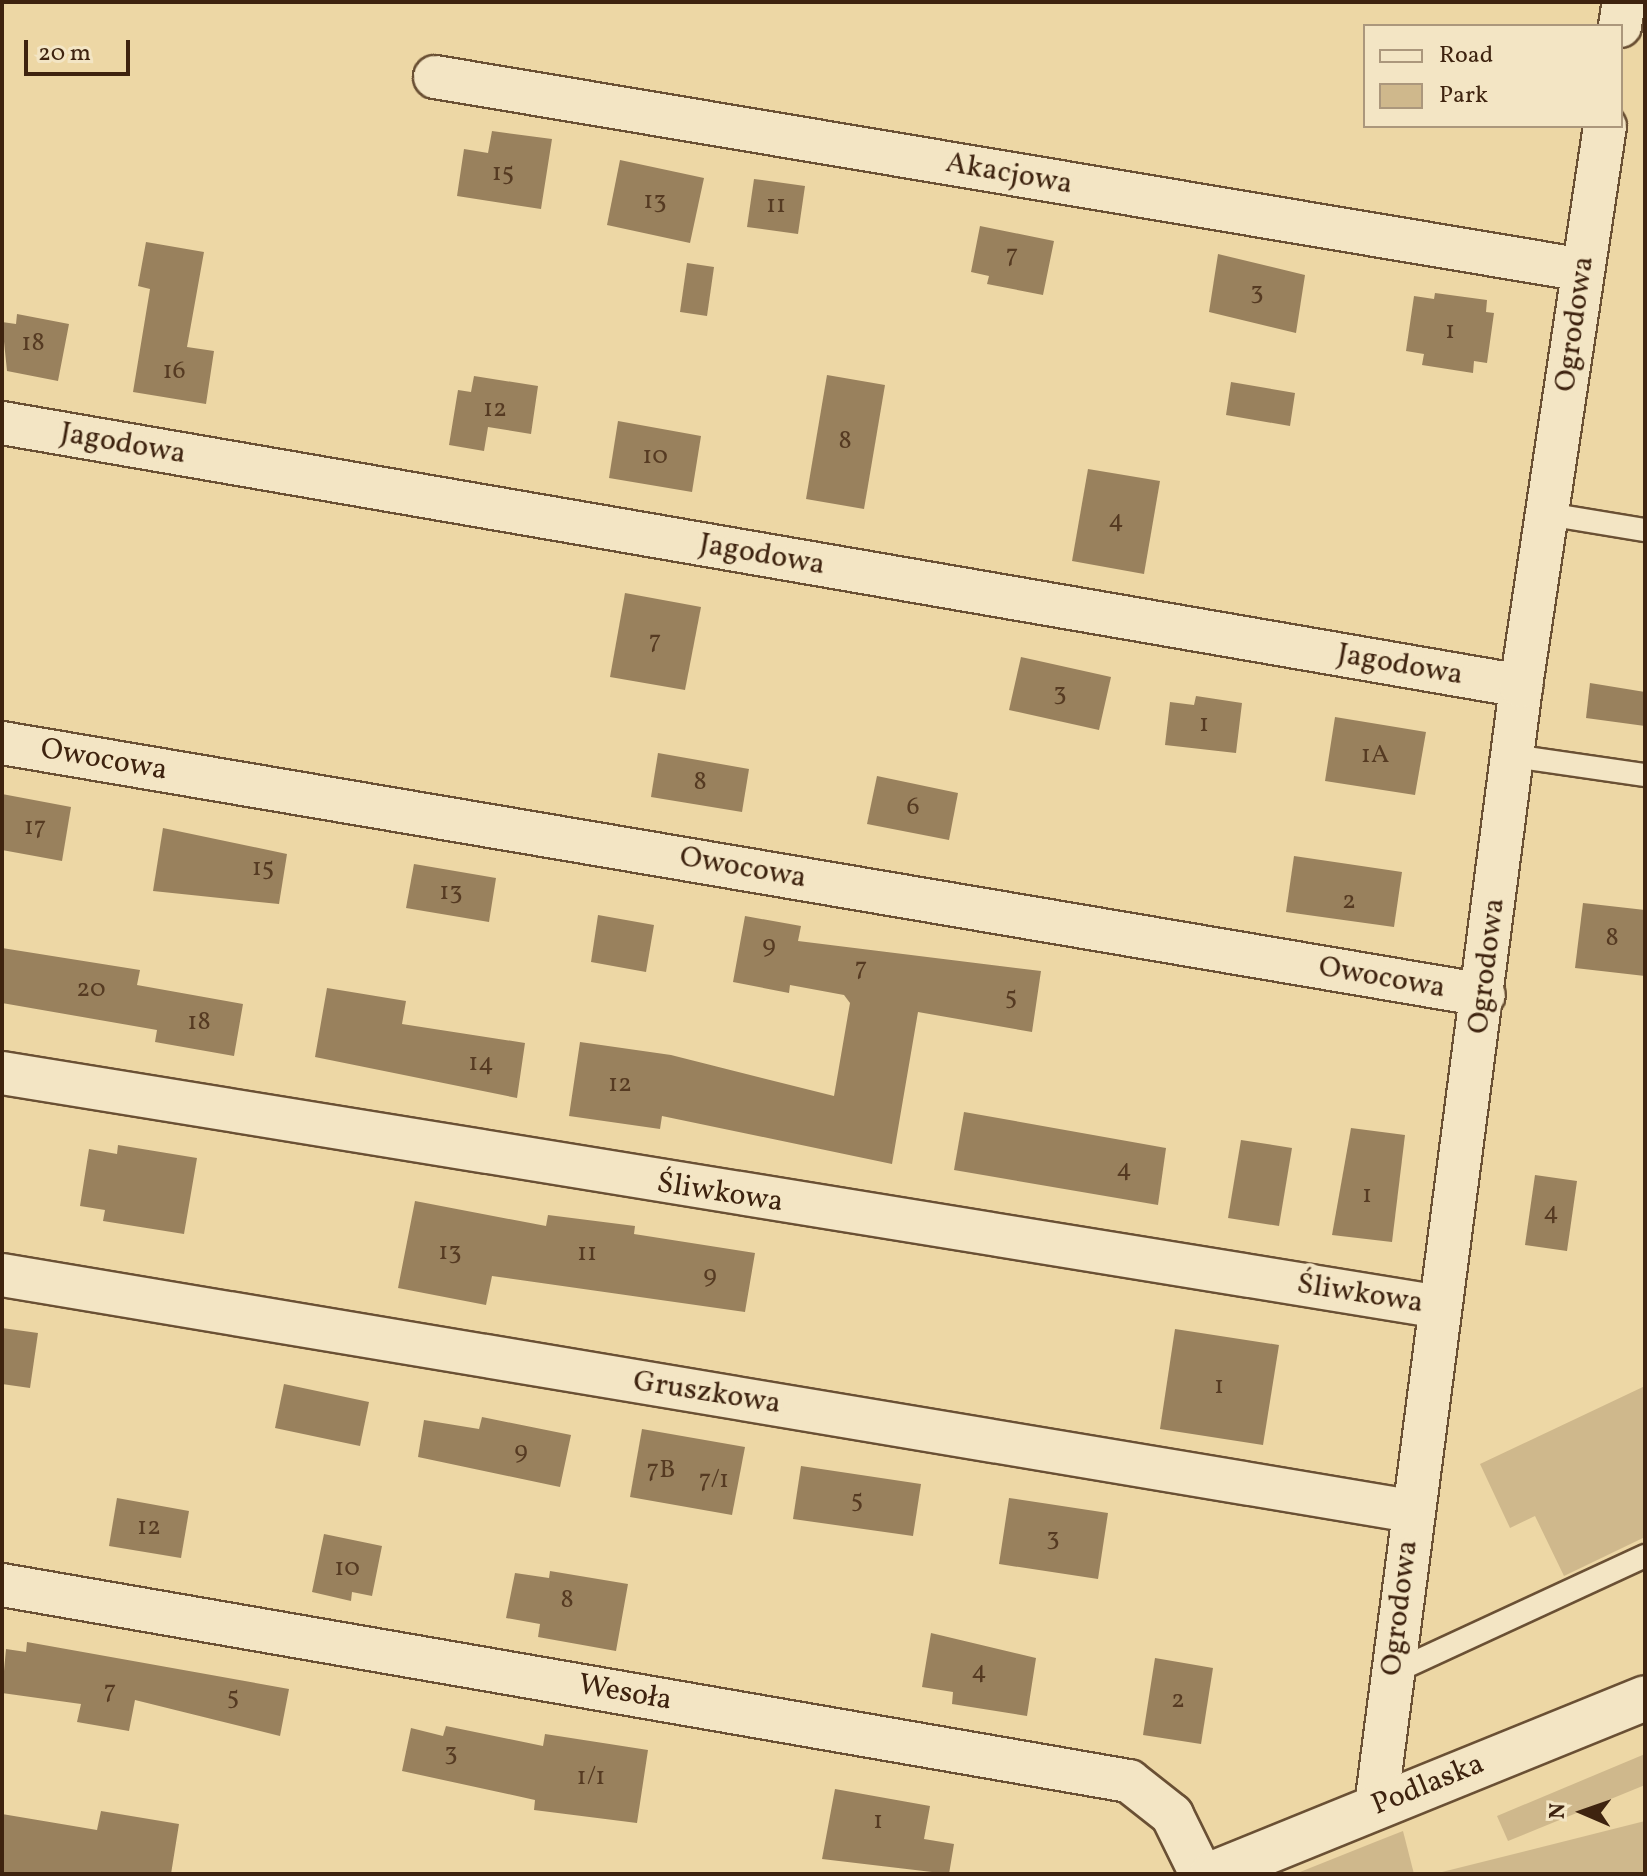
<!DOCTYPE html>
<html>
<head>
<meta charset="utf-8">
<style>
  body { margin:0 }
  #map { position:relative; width:1647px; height:1876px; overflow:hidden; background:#edd7a5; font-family:Vollkorn,serif }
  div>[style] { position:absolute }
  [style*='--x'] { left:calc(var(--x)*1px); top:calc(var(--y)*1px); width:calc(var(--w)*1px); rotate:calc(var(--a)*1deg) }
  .green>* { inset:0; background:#cfb88c }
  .building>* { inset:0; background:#99815d }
  .roads { filter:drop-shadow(2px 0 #6a5034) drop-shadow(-2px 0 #6a5034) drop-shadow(0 2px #6a5034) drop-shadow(0 -2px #6a5034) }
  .lane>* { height:22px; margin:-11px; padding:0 11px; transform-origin:11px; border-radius:11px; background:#f3e5c4 }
  .street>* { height:42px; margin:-21px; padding:0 21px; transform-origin:21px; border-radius:21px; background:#f3e5c4 }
  .secondary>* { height:44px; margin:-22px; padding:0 22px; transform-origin:22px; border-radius:22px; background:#f3e5c4 }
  span { translate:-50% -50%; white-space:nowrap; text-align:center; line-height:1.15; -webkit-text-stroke:8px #f3e5c4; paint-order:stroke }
  .number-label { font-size:26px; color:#553a22 }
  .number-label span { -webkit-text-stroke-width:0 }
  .street-label { font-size:30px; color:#3e230f }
  .frame { position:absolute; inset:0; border:4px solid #3e230f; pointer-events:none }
  .legend { position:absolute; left:1363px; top:24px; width:260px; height:104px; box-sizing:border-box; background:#f3e5c4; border:2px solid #ab977c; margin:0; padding:10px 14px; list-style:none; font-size:24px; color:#3e230f }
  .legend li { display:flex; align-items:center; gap:16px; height:40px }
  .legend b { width:40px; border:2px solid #ab977c }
  .north { position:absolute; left:1543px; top:1772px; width:80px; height:80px; -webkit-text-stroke:6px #f3e5c4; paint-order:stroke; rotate:272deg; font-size:22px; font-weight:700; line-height:32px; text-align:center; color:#3e230f }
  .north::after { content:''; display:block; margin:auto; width:28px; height:36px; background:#3e230f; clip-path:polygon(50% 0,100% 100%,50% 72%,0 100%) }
  .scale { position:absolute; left:24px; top:40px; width:106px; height:36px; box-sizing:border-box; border:4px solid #3e230f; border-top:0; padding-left:10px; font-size:24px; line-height:28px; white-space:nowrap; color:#3e230f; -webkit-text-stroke:6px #f3e5c4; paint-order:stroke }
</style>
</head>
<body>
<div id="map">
  <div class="green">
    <i style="clip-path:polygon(1645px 1386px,1645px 1537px,1564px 1576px,1535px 1516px,1510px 1528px,1480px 1464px)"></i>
    <i style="clip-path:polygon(1645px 1754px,1645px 1785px,1508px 1841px,1497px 1816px)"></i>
    <i style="clip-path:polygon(1645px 1821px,1645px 1874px,1438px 1874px,1438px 1873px)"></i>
    <i style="clip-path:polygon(1403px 1831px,1414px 1874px,1295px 1874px,1375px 1842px)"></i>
  </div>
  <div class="building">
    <i style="clip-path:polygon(492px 131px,552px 139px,541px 209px,457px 196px,464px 149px,488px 153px)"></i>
    <i style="clip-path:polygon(620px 160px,704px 178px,690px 243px,607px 225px)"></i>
    <i style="clip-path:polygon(754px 179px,805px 186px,798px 234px,747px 227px)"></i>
    <i style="clip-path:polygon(980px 226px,1054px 241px,1043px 295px,987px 284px,989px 276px,971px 272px)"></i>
    <i style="clip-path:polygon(146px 242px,204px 252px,187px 347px,214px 351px,206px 404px,133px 392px,150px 289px,138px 286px)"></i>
    <i style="clip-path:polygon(1218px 254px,1305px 275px,1296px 333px,1209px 312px)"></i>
    <i style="clip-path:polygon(687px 263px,714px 267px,707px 316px,680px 312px)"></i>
    <i style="clip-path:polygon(1435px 293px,1487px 300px,1486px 312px,1494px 313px,1487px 363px,1474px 361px,1473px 373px,1422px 365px,1424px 354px,1406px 351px,1414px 296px,1434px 299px)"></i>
    <i style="clip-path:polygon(17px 314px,69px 324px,58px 381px,7px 371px,2px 322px,16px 324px)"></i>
    <i style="clip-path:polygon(827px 375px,885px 385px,864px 509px,806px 499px)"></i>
    <i style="clip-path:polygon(474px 376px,538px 386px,531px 434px,488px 427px,484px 451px,449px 445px,458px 390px,471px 392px)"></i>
    <i style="clip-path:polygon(1231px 382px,1295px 393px,1290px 426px,1226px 415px)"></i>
    <i style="clip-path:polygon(618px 421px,701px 436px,692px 492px,609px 478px)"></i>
    <i style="clip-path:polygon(1088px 469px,1160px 481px,1144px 574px,1072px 561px)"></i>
    <i style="clip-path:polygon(625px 593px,701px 607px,685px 690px,610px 677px)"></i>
    <i style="clip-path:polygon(1021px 657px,1111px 677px,1099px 730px,1009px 710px)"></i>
    <i style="clip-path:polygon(1590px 683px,1645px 692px,1645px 726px,1586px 718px)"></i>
    <i style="clip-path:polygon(1196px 696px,1242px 703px,1236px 753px,1165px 745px,1170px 702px,1194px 705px)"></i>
    <i style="clip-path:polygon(1335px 717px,1426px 732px,1415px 795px,1325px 781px)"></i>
    <i style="clip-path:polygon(658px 753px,749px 769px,742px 812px,651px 797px)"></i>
    <i style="clip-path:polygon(877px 776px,958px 793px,949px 840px,867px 824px)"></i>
    <i style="clip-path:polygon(2px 794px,71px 807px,62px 861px,2px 850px)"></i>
    <i style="clip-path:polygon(163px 828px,287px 854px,279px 904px,153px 891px)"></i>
    <i style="clip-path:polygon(1294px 856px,1402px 872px,1394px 927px,1286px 912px)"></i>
    <i style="clip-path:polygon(414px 864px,496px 878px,489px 922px,406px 908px)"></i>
    <i style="clip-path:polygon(1583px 903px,1645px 910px,1645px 976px,1575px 968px)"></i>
    <i style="clip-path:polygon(598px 915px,654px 925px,646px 972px,591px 962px)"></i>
    <i style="clip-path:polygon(745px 916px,801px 926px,798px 941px,1041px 971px,1032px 1032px,918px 1012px,892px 1164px,662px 1116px,660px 1129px,569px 1116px,580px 1042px,671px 1055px,834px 1096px,850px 1003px,844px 995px,790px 985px,789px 993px,733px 982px)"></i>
    <i style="clip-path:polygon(2px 948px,140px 970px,137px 985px,243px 1004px,234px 1056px,155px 1042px,157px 1030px,2px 1003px)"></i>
    <i style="clip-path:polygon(327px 988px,406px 1001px,402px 1024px,525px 1043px,517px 1098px,315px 1057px)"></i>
    <i style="clip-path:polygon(964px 1112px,1166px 1148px,1158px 1205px,954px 1170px)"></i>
    <i style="clip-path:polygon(1351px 1128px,1405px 1135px,1392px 1242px,1332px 1235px)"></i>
    <i style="clip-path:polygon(1241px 1140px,1292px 1148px,1279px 1226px,1228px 1218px)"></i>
    <i style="clip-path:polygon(118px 1145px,197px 1158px,184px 1234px,103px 1221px,105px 1210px,80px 1206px,89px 1149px,117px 1154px)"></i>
    <i style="clip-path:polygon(1535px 1175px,1577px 1181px,1567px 1251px,1525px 1245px)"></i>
    <i style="clip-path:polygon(415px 1201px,546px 1226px,548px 1215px,635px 1226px,634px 1234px,755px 1253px,745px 1312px,492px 1276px,486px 1305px,398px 1288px)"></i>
    <i style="clip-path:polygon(2px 1328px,38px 1333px,30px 1388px,2px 1384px)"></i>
    <i style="clip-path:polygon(1175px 1329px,1279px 1345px,1263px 1445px,1160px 1429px)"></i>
    <i style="clip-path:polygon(284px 1384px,369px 1402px,360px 1446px,275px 1428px)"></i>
    <i style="clip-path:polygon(482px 1417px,571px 1435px,560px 1487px,418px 1457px,424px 1420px,479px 1429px)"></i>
    <i style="clip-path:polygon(642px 1429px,745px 1447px,732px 1515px,630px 1497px)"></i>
    <i style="clip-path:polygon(801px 1466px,921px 1484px,913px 1536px,793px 1519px)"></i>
    <i style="clip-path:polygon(117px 1498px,189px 1511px,181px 1558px,109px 1546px)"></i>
    <i style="clip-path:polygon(1009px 1498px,1108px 1513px,1098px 1579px,999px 1564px)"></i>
    <i style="clip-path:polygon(324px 1534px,382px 1546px,372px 1596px,352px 1592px,351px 1601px,312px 1592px)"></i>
    <i style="clip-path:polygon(550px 1571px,628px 1584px,616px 1651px,538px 1637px,540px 1624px,506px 1618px,515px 1573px,549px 1578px)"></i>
    <i style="clip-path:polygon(931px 1633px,1036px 1658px,1027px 1716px,952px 1704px,953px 1692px,922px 1687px)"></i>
    <i style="clip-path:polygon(27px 1642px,289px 1689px,280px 1736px,135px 1700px,129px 1731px,77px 1722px,81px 1704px,2px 1693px,6px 1649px,26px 1652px)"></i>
    <i style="clip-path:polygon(1155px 1658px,1213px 1668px,1201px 1744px,1143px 1735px)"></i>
    <i style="clip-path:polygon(446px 1726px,543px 1746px,545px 1734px,648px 1750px,637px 1823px,534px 1810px,535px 1800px,402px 1771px,411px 1728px,443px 1736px)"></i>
    <i style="clip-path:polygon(835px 1789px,930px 1806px,924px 1839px,954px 1844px,949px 1874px,822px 1859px)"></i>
    <i style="clip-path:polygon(101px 1811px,179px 1824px,171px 1874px,2px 1874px,2px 1814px,97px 1830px)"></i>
  </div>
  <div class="roads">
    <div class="lane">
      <i style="--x:1547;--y:514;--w:99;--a:9.3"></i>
      <i style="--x:1513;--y:756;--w:133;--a:8.2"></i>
      <i style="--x:1392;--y:1673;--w:279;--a:-24.8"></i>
    </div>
    <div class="street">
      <i style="--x:1620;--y:26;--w:24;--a:-81"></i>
      <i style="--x:435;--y:77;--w:1164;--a:9.54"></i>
      <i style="--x:2;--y:423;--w:1542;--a:9.82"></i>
      <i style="--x:2;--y:743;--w:1503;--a:9.65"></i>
      <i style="--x:2;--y:1073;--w:1457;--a:9.24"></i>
      <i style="--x:2;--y:1275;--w:1429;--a:9.51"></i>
      <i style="--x:2;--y:1585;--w:1144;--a:9.87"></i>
      <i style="--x:1129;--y:1781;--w:55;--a:38.3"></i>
      <i style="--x:1172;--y:1815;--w:66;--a:63.8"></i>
      <i style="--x:1376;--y:1806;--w:1129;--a:-82.62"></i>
      <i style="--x:1521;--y:686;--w:566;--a:-81.47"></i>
    </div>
    <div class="secondary">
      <i style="--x:1212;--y:1874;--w:467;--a:-22.1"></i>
    </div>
  </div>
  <div class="number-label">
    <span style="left:503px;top:174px">15</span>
    <span style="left:655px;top:202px">13</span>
    <span style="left:776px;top:206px">11</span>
    <span style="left:1012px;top:256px">7</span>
    <span style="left:1257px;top:293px">3</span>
    <span style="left:1450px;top:332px">1</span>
    <span style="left:33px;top:344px">18</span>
    <span style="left:174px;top:372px">16</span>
    <span style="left:495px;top:410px">12</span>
    <span style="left:845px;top:442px">8</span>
    <span style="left:655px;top:457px">10</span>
    <span style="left:1116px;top:521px">4</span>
    <span style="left:655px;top:642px">7</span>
    <span style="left:1060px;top:694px">3</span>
    <span style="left:1204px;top:725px">1</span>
    <span style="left:1375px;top:756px">1A</span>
    <span style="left:700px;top:783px">8</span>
    <span style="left:913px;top:808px">6</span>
    <span style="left:35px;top:828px">17</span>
    <span style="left:263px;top:869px">15</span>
    <span style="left:451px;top:893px">13</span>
    <span style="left:1349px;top:902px">2</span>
    <span style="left:1612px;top:939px">8</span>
    <span style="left:769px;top:946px">9</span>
    <span style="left:861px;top:969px">7</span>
    <span style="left:91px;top:990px">20</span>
    <span style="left:1011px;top:998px">5</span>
    <span style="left:199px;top:1023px">18</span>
    <span style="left:481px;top:1064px">14</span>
    <span style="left:620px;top:1085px">12</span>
    <span style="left:1124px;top:1170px">4</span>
    <span style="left:1367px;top:1196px">1</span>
    <span style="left:1551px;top:1213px">4</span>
    <span style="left:450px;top:1253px">13</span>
    <span style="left:587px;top:1254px">11</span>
    <span style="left:710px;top:1276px">9</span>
    <span style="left:1219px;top:1387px">1</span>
    <span style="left:521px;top:1452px">9</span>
    <span style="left:661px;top:1471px">7B</span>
    <span style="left:714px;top:1481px">7/1</span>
    <span style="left:857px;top:1501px">5</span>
    <span style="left:149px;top:1528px">12</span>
    <span style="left:1053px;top:1539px">3</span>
    <span style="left:347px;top:1569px">10</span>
    <span style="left:567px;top:1601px">8</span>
    <span style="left:979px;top:1672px">4</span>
    <span style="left:110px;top:1692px">7</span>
    <span style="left:233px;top:1698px">5</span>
    <span style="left:1178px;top:1701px">2</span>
    <span style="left:451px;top:1754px">3</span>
    <span style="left:591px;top:1778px">1/1</span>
    <span style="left:878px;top:1822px">1</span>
  </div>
  <div class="street-label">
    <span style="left:1009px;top:174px;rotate:10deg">Akacjowa</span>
    <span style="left:1575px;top:324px;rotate:-82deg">Ogrodowa</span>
    <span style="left:123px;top:444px;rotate:10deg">Jagodowa</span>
    <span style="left:762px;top:555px;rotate:10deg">Jagodowa</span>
    <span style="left:1400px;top:665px;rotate:10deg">Jagodowa</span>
    <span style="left:104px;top:760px;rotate:10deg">Owocowa</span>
    <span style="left:743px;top:868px;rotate:10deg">Owocowa</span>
    <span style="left:1487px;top:966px;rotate:-83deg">Ogrodowa</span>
    <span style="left:1382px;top:978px;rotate:10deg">Owocowa</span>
    <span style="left:720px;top:1193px;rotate:9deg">Śliwkowa</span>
    <span style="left:1360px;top:1294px;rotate:9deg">Śliwkowa</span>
    <span style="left:707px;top:1393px;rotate:9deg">Gruszkowa</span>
    <span style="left:1400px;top:1608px;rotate:-83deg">Ogrodowa</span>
    <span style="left:625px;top:1693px;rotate:10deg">Wesoła</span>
    <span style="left:1428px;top:1785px;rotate:-22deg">Podlaska</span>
  </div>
  <div class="frame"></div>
  <ul class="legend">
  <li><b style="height:10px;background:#f3e5c4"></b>Road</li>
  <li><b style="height:22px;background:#cfb88c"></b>Park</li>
  </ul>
  <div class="north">N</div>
  <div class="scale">20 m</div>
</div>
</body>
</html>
